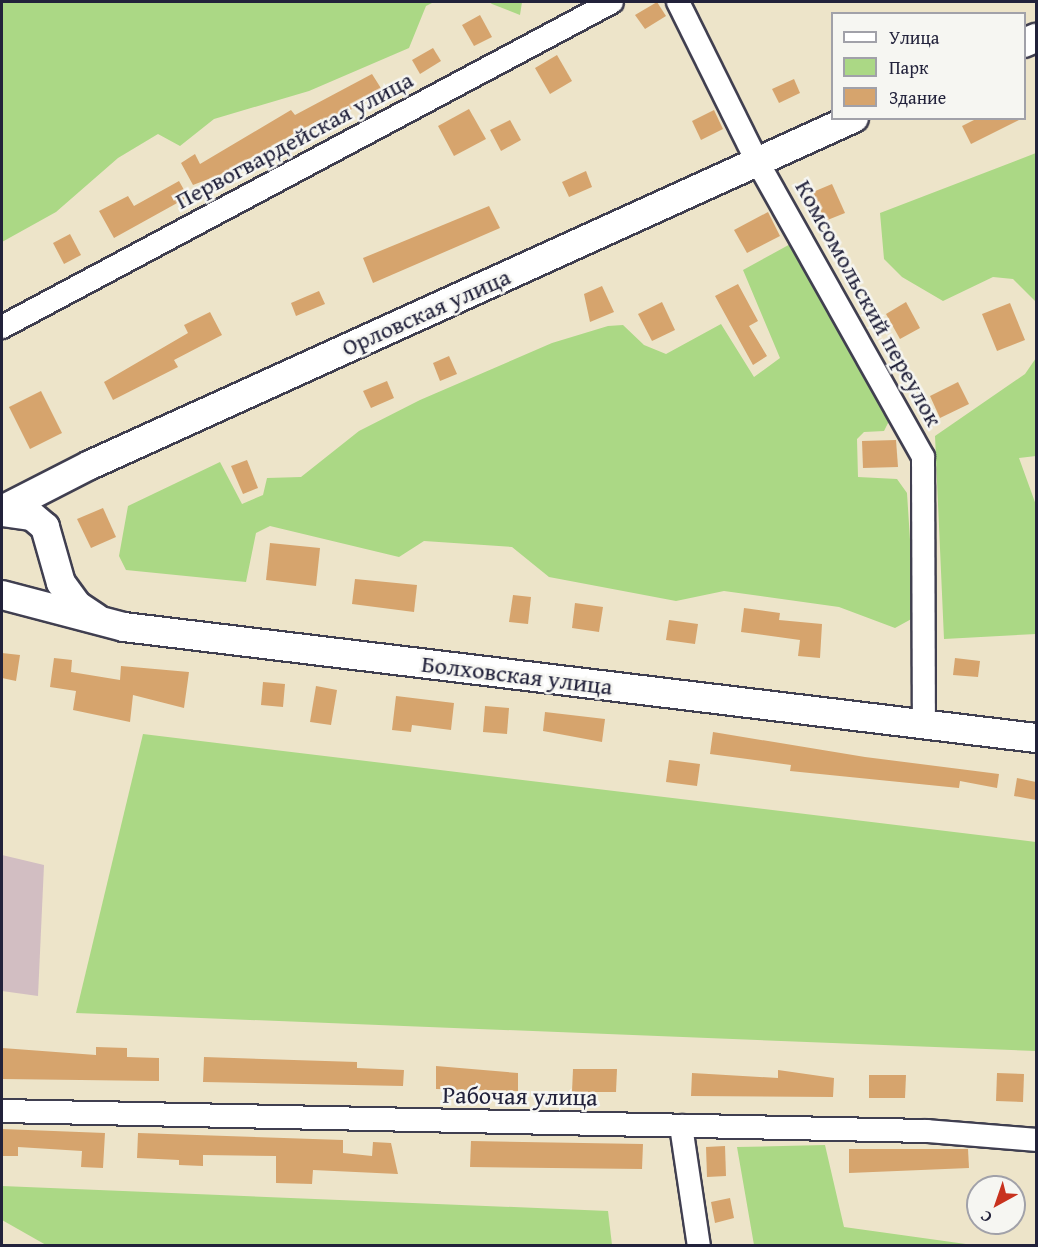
<!DOCTYPE html>
<html>
<head>
<meta charset="utf-8">
<style>
  body { margin:0 }
  #map { position:relative; width:1038px; height:1247px; overflow:hidden; background:#ede4c9; font-family:"Gentium Book Plus",serif }
  div>[style] { position:absolute }
  [style*='--x'] { left:calc(var(--x)*1px); top:calc(var(--y)*1px); width:calc(var(--w)*1px); rotate:calc(var(--a)*1deg) }
  .industrial>* { inset:0; background:#d2bec2 }
  .green>* { inset:0; background:#abd885 }
  .building>* { inset:0; background:#d6a46d }
  .roads { filter:drop-shadow(2px 0 #403f50) drop-shadow(-2px 0 #403f50) drop-shadow(0 2px #403f50) drop-shadow(0 -2px #403f50) }
  .minor>* { height:22px; margin:-11px; padding:0 11px; transform-origin:11px; border-radius:11px; background:#fff }
  .major>* { height:28px; margin:-14px; padding:0 14px; transform-origin:14px; border-radius:14px; background:#fff }
  span { translate:-50% -50%; white-space:nowrap; text-align:center; line-height:1.15; -webkit-text-stroke:5px #f6f6f2; paint-order:stroke }
  .street-label { font-size:24px; color:#22223b }
  .frame { position:absolute; inset:0; border:3px solid #22223b; pointer-events:none }
  .legend { position:absolute; left:831px; top:12px; width:195px; height:108px; box-sizing:border-box; background:#f6f6f2; border:2px solid #a1a1a9; margin:0; padding:8px 10px; list-style:none; font-size:18px; color:#22223b }
  .legend li { display:flex; align-items:center; gap:12px; height:30px }
  .legend b { width:30px; border:2px solid #a1a1a9 }
  .north { position:absolute; left:966px; top:1175px; width:60px; height:60px; box-sizing:border-box; background:#f6f6f2; border:2px solid #a1a1a9; border-radius:50%; rotate:220deg; font-size:16px; font-weight:700; line-height:24px; text-align:center; color:#22223b }
  .north::after { content:''; display:block; margin:auto; width:21px; height:27px; background:#c8321e; clip-path:polygon(50% 0,100% 100%,50% 72%,0 100%) }
</style>
</head>
<body>
<div id="map">
  <div class="industrial">
    <i style="clip-path:polygon(2px 855px,44px 865px,38px 996px,2px 991px)"></i>
  </div>
  <div class="green">
    <i style="clip-path:polygon(2px 2px,434px 2px,426px 6px,409px 48px,309px 91px,214px 119px,180px 146px,158px 134px,118px 158px,56px 212px,2px 242px)"></i>
    <i style="clip-path:polygon(489px 2px,522px 2px,520px 15px,492px 4px)"></i>
    <i style="clip-path:polygon(1036px 153px,1036px 302px,1013px 279px,993px 277px,943px 301px,902px 277px,884px 259px,880px 213px)"></i>
    <i style="clip-path:polygon(794px 242px,889px 421px,884px 431px,864px 432px,857px 439px,858px 477px,897px 479px,907px 493px,915px 617px,895px 628px,839px 607px,724px 591px,676px 601px,549px 577px,512px 547px,424px 541px,399px 557px,270px 526px,256px 533px,246px 582px,126px 570px,119px 556px,128px 506px,220px 462px,242px 504px,263px 495px,267px 478px,301px 477px,359px 431px,420px 400px,552px 343px,608px 326px,623px 325px,644px 345px,666px 354px,721px 324px,754px 377px,780px 358px,743px 270px)"></i>
    <i style="clip-path:polygon(1036px 358px,1036px 456px,1019px 458px,1036px 505px,1036px 634px,944px 639px,935px 436px,1025px 374px)"></i>
    <i style="clip-path:polygon(143px 734px,1036px 842px,1036px 1051px,76px 1013px)"></i>
    <i style="clip-path:polygon(825px 1145px,844px 1227px,973px 1245px,754px 1245px,737px 1147px)"></i>
    <i style="clip-path:polygon(2px 1186px,608px 1211px,612px 1245px,46px 1245px,2px 1220px)"></i>
  </div>
  <div class="building">
    <i style="clip-path:polygon(657px 2px,666px 16px,645px 29px,635px 15px)"></i>
    <i style="clip-path:polygon(480px 15px,492px 37px,474px 46px,462px 25px)"></i>
    <i style="clip-path:polygon(433px 48px,441px 61px,420px 74px,412px 60px)"></i>
    <i style="clip-path:polygon(557px 55px,572px 81px,550px 94px,535px 68px)"></i>
    <i style="clip-path:polygon(372px 74px,384px 93px,324px 123px,321px 119px,219px 175px,193px 185px,181px 163px,195px 154px,200px 164px,291px 110px,295px 115px)"></i>
    <i style="clip-path:polygon(794px 79px,800px 93px,779px 103px,772px 89px)"></i>
    <i style="clip-path:polygon(469px 109px,486px 139px,454px 156px,438px 126px)"></i>
    <i style="clip-path:polygon(714px 110px,723px 129px,701px 140px,692px 121px)"></i>
    <i style="clip-path:polygon(978px 118px,1023px 118px,971px 144px,962px 126px)"></i>
    <i style="clip-path:polygon(510px 120px,521px 140px,501px 151px,490px 130px)"></i>
    <i style="clip-path:polygon(586px 171px,592px 187px,569px 197px,562px 182px)"></i>
    <i style="clip-path:polygon(179px 181px,188px 197px,114px 238px,99px 211px,128px 196px,134px 206px)"></i>
    <i style="clip-path:polygon(832px 184px,845px 213px,825px 221px,813px 192px)"></i>
    <i style="clip-path:polygon(489px 206px,500px 228px,373px 283px,363px 258px)"></i>
    <i style="clip-path:polygon(768px 212px,780px 236px,747px 253px,734px 230px)"></i>
    <i style="clip-path:polygon(70px 234px,81px 255px,64px 264px,53px 243px)"></i>
    <i style="clip-path:polygon(738px 284px,758px 321px,749px 326px,767px 356px,753px 365px,715px 296px)"></i>
    <i style="clip-path:polygon(602px 286px,614px 312px,590px 322px,584px 294px)"></i>
    <i style="clip-path:polygon(319px 291px,325px 304px,296px 316px,291px 303px)"></i>
    <i style="clip-path:polygon(662px 302px,675px 330px,652px 341px,638px 314px)"></i>
    <i style="clip-path:polygon(906px 302px,920px 328px,900px 339px,886px 314px)"></i>
    <i style="clip-path:polygon(1010px 303px,1025px 340px,997px 351px,982px 314px)"></i>
    <i style="clip-path:polygon(210px 312px,222px 335px,174px 360px,178px 367px,113px 400px,104px 382px,188px 333px,184px 325px)"></i>
    <i style="clip-path:polygon(449px 356px,457px 374px,440px 381px,433px 363px)"></i>
    <i style="clip-path:polygon(387px 381px,394px 398px,371px 408px,363px 391px)"></i>
    <i style="clip-path:polygon(958px 382px,969px 404px,940px 418px,930px 396px)"></i>
    <i style="clip-path:polygon(41px 391px,62px 433px,30px 449px,9px 407px)"></i>
    <i style="clip-path:polygon(896px 440px,898px 467px,863px 468px,862px 441px)"></i>
    <i style="clip-path:polygon(247px 460px,258px 488px,243px 494px,231px 466px)"></i>
    <i style="clip-path:polygon(103px 508px,116px 537px,91px 548px,77px 519px)"></i>
    <i style="clip-path:polygon(270px 543px,320px 548px,316px 586px,266px 580px)"></i>
    <i style="clip-path:polygon(355px 579px,417px 585px,414px 612px,352px 604px)"></i>
    <i style="clip-path:polygon(513px 595px,531px 597px,528px 624px,509px 622px)"></i>
    <i style="clip-path:polygon(575px 603px,603px 607px,599px 632px,572px 628px)"></i>
    <i style="clip-path:polygon(744px 608px,780px 613px,779px 620px,822px 624px,820px 658px,798px 656px,800px 640px,741px 632px)"></i>
    <i style="clip-path:polygon(669px 620px,698px 624px,695px 644px,666px 640px)"></i>
    <i style="clip-path:polygon(2px 653px,20px 655px,16px 681px,2px 678px)"></i>
    <i style="clip-path:polygon(54px 658px,72px 660px,71px 672px,120px 680px,121px 666px,189px 672px,184px 708px,133px 695px,130px 722px,73px 710px,76px 691px,50px 687px)"></i>
    <i style="clip-path:polygon(955px 658px,980px 661px,978px 677px,953px 675px)"></i>
    <i style="clip-path:polygon(263px 682px,285px 684px,283px 707px,261px 705px)"></i>
    <i style="clip-path:polygon(316px 686px,337px 690px,331px 725px,310px 722px)"></i>
    <i style="clip-path:polygon(396px 696px,454px 703px,451px 730px,412px 725px,411px 732px,392px 730px)"></i>
    <i style="clip-path:polygon(485px 706px,509px 708px,507px 734px,483px 732px)"></i>
    <i style="clip-path:polygon(545px 712px,605px 719px,602px 742px,543px 731px)"></i>
    <i style="clip-path:polygon(713px 732px,865px 757px,999px 774px,997px 788px,960px 781px,959px 788px,790px 771px,791px 765px,710px 754px)"></i>
    <i style="clip-path:polygon(669px 760px,700px 764px,697px 786px,666px 782px)"></i>
    <i style="clip-path:polygon(1017px 778px,1036px 782px,1036px 800px,1014px 796px)"></i>
    <i style="clip-path:polygon(96px 1047px,127px 1048px,127px 1057px,159px 1058px,159px 1081px,2px 1079px,2px 1048px,96px 1055px)"></i>
    <i style="clip-path:polygon(204px 1057px,357px 1062px,357px 1068px,404px 1070px,403px 1086px,203px 1082px)"></i>
    <i style="clip-path:polygon(436px 1066px,518px 1073px,518px 1091px,436px 1089px)"></i>
    <i style="clip-path:polygon(573px 1069px,617px 1069px,616px 1092px,572px 1092px)"></i>
    <i style="clip-path:polygon(778px 1070px,834px 1078px,833px 1097px,691px 1096px,692px 1073px,778px 1078px)"></i>
    <i style="clip-path:polygon(997px 1073px,1024px 1074px,1023px 1102px,996px 1101px)"></i>
    <i style="clip-path:polygon(869px 1075px,906px 1075px,905px 1098px,869px 1098px)"></i>
    <i style="clip-path:polygon(2px 1129px,105px 1133px,103px 1168px,81px 1167px,82px 1151px,18px 1147px,18px 1156px,2px 1156px)"></i>
    <i style="clip-path:polygon(138px 1133px,343px 1140px,343px 1153px,372px 1156px,373px 1142px,391px 1143px,398px 1174px,313px 1170px,312px 1184px,276px 1183px,276px 1156px,203px 1155px,203px 1166px,179px 1165px,179px 1160px,137px 1158px)"></i>
    <i style="clip-path:polygon(471px 1141px,643px 1144px,642px 1169px,470px 1167px)"></i>
    <i style="clip-path:polygon(725px 1146px,726px 1176px,707px 1177px,706px 1147px)"></i>
    <i style="clip-path:polygon(849px 1149px,968px 1149px,969px 1168px,849px 1173px)"></i>
    <i style="clip-path:polygon(730px 1198px,734px 1218px,715px 1223px,711px 1202px)"></i>
  </div>
  <div class="roads">
    <div class="minor">
      <i style="--x:678;--y:2;--w:178;--a:63.6"></i>
      <i style="--x:757;--y:161;--w:339;--a:60.7"></i>
      <i style="--x:923;--y:457;--w:268;--a:89.8"></i>
      <i style="--x:2;--y:327;--w:691;--a:-28.05"></i>
      <i style="--x:2;--y:1111;--w:925;--a:1.24"></i>
      <i style="--x:927;--y:1131;--w:109;--a:4.7"></i>
      <i style="--x:681;--y:1126;--w:121;--a:81.5"></i>
    </div>
    <div class="major">
      <i style="--x:1024;--y:43;--w:13;--a:-23"></i>
      <i style="--x:2;--y:510;--w:99;--a:-27.1"></i>
      <i style="--x:90;--y:465;--w:839;--a:-24.43"></i>
      <i style="--x:2;--y:512;--w:30;--a:8"></i>
      <i style="--x:32;--y:516;--w:17;--a:40"></i>
      <i style="--x:45;--y:527;--w:58;--a:74.1"></i>
      <i style="--x:61;--y:583;--w:27;--a:54"></i>
      <i style="--x:77;--y:605;--w:23;--a:34"></i>
      <i style="--x:2;--y:595;--w:126;--a:14.7"></i>
      <i style="--x:124;--y:627;--w:919;--a:6.94"></i>
    </div>
  </div>
  <div class="street-label">
    <span style="left:294px;top:140px;rotate:-28deg">Первогвардейская улица</span>
    <span style="left:869px;top:303px;rotate:61deg">Комсомольский переулок</span>
    <span style="left:426px;top:312px;rotate:-24deg">Орловская улица</span>
    <span style="left:517px;top:675px;rotate:7deg">Болховская улица</span>
    <span style="left:520px;top:1096px;rotate:1deg">Рабочая улица</span>
  </div>
  <div class="frame"></div>
  <ul class="legend">
  <li><b style="height:8px;background:#fff"></b>Улица</li>
  <li><b style="height:16px;background:#abd885"></b>Парк</li>
  <li><b style="height:16px;background:#d6a46d"></b>Здание</li>
  </ul>
  <div class="north">С</div>
</div>
</body>
</html>
